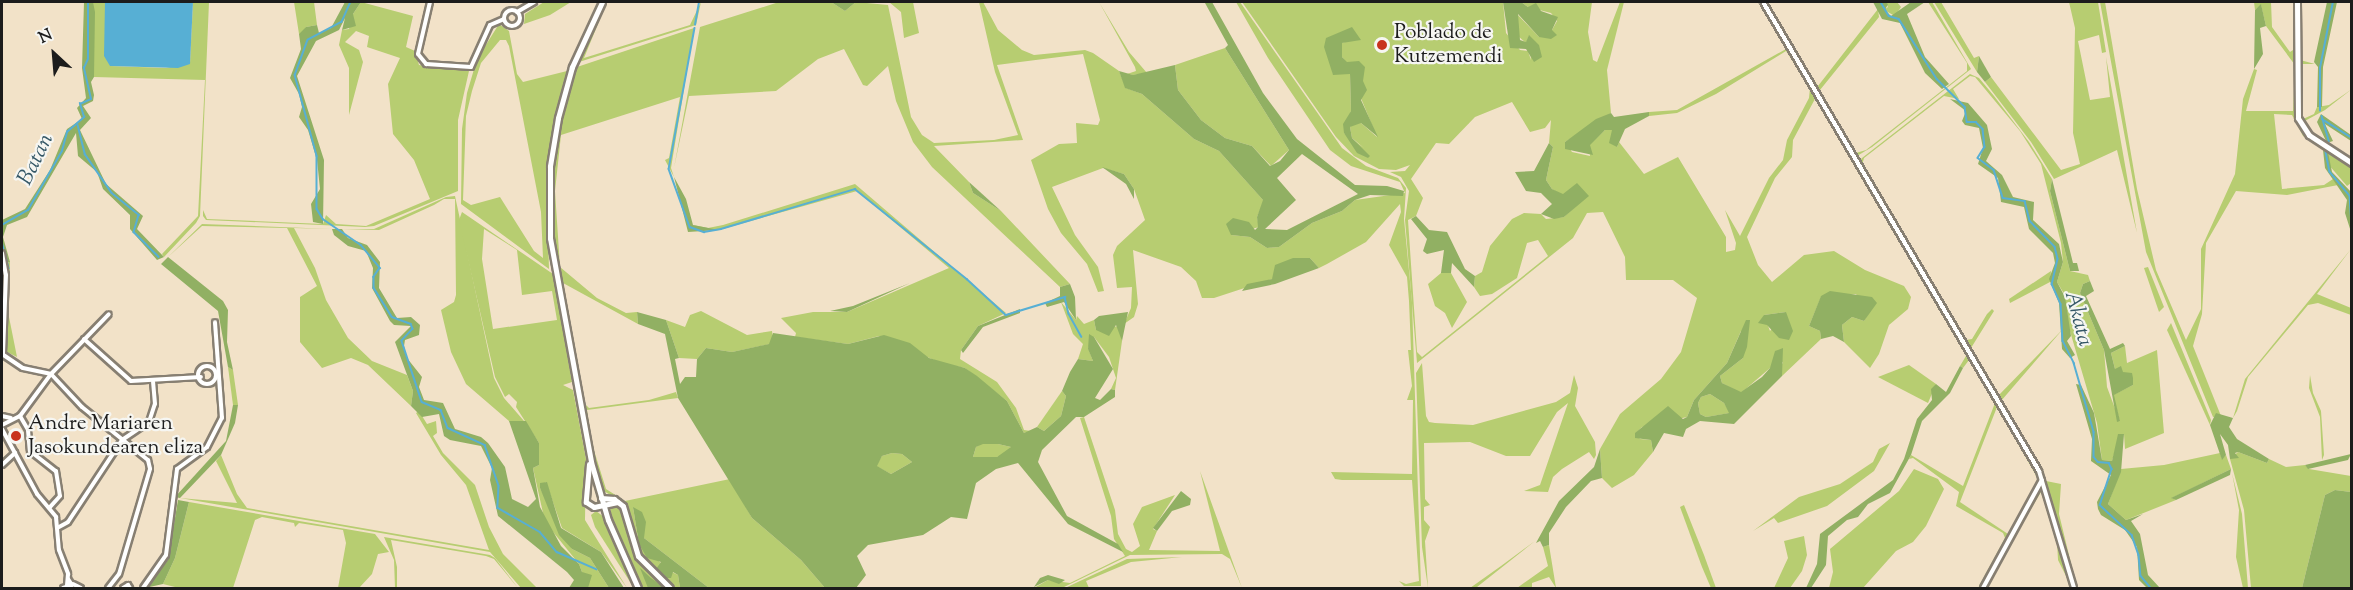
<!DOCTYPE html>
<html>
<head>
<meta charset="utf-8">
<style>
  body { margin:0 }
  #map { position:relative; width:2353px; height:590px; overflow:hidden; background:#f2e2c8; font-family:"Sorts Mill Goudy",serif }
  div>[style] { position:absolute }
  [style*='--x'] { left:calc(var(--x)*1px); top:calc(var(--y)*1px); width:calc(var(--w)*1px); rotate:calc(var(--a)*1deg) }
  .green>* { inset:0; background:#b7cd71 }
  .forest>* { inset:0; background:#91b063 }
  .water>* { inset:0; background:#57afd4 }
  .stream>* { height:1.5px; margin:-0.75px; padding:0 0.75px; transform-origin:0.75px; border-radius:0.75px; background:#57afd4 }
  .roads { filter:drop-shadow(2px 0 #877f72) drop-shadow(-2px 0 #877f72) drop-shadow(0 2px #877f72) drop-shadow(0 -2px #877f72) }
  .street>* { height:4px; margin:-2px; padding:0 2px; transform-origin:2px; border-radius:2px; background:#fff }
  .street>.ring { margin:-2px; padding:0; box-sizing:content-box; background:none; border:4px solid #fff; border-radius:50% }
  .secondary>* { height:5px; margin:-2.5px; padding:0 2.5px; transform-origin:2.5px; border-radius:2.5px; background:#fff }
  .dots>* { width:16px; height:16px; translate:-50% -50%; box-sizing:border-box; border:3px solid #f6f6f2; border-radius:50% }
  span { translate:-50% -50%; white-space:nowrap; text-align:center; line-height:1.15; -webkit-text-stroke:4.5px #f6f6f2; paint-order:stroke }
  .poi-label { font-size:21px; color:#1c1c1c }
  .left { translate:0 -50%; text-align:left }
  .water-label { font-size:22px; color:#345766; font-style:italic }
  .frame { position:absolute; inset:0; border:3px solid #1c1c1c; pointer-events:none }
  .north { position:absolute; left:24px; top:24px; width:60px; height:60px; -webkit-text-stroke:4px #f6f6f2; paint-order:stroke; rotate:334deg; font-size:16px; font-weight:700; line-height:24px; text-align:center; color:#1c1c1c }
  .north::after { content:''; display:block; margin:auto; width:21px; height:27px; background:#1c1c1c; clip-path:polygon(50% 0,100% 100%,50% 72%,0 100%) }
</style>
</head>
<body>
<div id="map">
  <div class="green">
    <i style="clip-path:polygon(93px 2px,105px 2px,110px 66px,166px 68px,190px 63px,193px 2px,209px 2px,200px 216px,196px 223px,164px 257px,162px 254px,198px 216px,205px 80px,94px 77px)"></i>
    <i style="clip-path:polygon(294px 2px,314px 2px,317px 25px,306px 27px,304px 33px,299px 34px)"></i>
    <i style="clip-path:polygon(361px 2px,413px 16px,406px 47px,415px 51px,419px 65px,469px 71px,458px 120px,458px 191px,374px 226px,365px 227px,206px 220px,203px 216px,203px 210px,207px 219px,323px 224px,326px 215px,336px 224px,366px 226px,430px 199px,414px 160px,393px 134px,388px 84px,400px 58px,367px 47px,369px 36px,356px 31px,345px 42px,359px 50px,363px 62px,349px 115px,349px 68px,339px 45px,342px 30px,349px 29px,353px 14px)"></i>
    <i style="clip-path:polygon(544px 2px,571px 2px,550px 15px,524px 24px,525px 14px)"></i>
    <i style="clip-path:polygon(607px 2px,584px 58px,690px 25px,701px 2px,696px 25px,579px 62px)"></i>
    <i style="clip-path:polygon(779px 2px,831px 2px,845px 11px,856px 2px,888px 5px,911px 117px,922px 135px,934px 143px,994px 140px,1018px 135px,995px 72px,979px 2px,983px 2px,998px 30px,1022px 50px,1034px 55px,1085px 50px,1093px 53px,1119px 71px,1126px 88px,1142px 94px,1194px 139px,1219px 151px,1264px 201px,1257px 217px,1259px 227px,1231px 235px,1250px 237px,1267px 248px,1279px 247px,1312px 223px,1342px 211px,1355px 200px,1405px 193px,1400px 182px,1351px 166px,1330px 150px,1268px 58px,1236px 2px,1240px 2px,1342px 148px,1366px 166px,1398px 178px,1406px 188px,1404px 219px,1412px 302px,1421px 586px,1404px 586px,1399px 581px,1406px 584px,1419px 581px,1412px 480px,1342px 480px,1335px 479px,1331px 472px,1412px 474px,1413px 400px,1407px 400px,1412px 386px,1408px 350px,1411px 350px,1409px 301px,1407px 277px,1389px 245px,1401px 212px,1400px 204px,1366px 242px,1327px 264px,1319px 268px,1310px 258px,1272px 279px,1214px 298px,1202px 298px,1196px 281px,1181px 267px,1133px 250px,1138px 304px,1134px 317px,1124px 324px,1131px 308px,1132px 287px,1117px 288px,1113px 255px,1117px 246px,1145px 220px,1134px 189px,1124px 174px,1103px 168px,1052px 187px,1075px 235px,1098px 267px,1104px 291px,1098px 292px,1087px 264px,1061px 233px,1048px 209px,1031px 160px,1059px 144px,1077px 143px,1076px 123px,1098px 125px,1100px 120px,1083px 54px,997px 65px,1023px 140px,934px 146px,969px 182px,973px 193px,1001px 211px,1070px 284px,1060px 287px,932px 167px,913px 142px,896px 101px,888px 66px,867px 86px,863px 85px,844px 49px,818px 59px,776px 91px,689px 96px,674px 168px,700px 27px)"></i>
    <i style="clip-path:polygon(889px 2px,913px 2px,919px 33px,904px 38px,901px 12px)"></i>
    <i style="clip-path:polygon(1099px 2px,1129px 52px,1147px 73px,1133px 75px,1127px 74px,1136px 71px,1135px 67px)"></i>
    <i style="clip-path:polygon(evenodd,1242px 2px,1503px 2px,1506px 33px,1520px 50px,1528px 51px,1531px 60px,1529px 36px,1526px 43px,1518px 36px,1517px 14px,1539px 37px,1552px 30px,1557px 21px,1551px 13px,1528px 7px,1521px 2px,1592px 2px,1588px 32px,1593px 60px,1597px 62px,1620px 2px,1624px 2px,1607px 70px,1611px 113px,1565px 142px,1572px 152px,1590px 156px,1589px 145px,1605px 130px,1612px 130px,1617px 147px,1619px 142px,1644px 174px,1678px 157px,1726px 237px,1726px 252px,1735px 250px,1736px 243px,1725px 210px,1740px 236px,1769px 178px,1783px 160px,1787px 140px,1809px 98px,1810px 88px,1786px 51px,1716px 94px,1677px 113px,1649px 116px,1649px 112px,1677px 110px,1786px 49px,1762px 2px,2039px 477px,1982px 588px,1978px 588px,2005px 538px,2003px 533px,1956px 506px,1959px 492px,1913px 458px,1909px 459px,1911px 455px,1963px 486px,1995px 403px,1969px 360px,1963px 368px,1960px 366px,1966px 356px,1959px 340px,1816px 97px,1793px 140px,1792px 157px,1775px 178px,1747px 237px,1758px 265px,1772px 282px,1804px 255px,1834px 251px,1865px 270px,1904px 286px,1911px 297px,1908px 309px,1889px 325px,1879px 354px,1870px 368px,1844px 342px,1842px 325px,1852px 317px,1864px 321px,1869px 312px,1856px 294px,1821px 297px,1809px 326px,1820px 331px,1821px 339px,1782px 376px,1779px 371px,1783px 362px,1770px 368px,1741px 393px,1722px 383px,1720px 376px,1743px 358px,1741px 331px,1727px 363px,1694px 400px,1687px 417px,1642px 427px,1636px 433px,1640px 439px,1651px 440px,1653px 452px,1634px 475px,1612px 488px,1602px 478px,1600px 449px,1620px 414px,1661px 379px,1681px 352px,1697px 298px,1673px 280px,1626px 280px,1625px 257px,1603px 212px,1587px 213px,1573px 238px,1417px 363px,1405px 220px,1409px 191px,1401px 177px,1390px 172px,1405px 171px,1410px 165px,1396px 170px,1379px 169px,1354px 156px,1336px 137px,1242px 2px,1348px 30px,1354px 39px,1342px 43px,1342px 57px,1346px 62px,1377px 137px,1361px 123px,1354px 123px,1350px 127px,1352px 138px,1364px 148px,1344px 133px,1351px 111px,1350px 74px,1333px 74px,1330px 57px,1335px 35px,1348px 30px,1242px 2px,1512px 102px,1530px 132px,1545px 128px,1551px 120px,1549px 143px,1553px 147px,1546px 180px,1552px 189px,1577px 205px,1564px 217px,1546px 219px,1541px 214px,1524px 213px,1512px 219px,1490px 246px,1482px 272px,1475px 276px,1474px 287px,1480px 296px,1492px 294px,1517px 278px,1527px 243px,1538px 240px,1548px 256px,1422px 357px,1417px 352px,1408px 220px,1416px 216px,1423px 198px,1411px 179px,1436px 143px,1449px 144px,1475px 117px,1512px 102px,1242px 2px,1786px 312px,1770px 331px,1764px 315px,1786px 312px,1242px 2px,1997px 407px,2038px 479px,2008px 534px,1960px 502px,1997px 407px)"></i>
    <i style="clip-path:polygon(1765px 2px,1818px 86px,1878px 9px,1879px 17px,1820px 90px,1856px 153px,1866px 150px,1967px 71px,1967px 63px,1928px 2px,1932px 2px,1971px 69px,1872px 147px,1857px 156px)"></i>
    <i style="clip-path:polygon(1885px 2px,1897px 2px,1901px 7px,1895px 16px,1884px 10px,1888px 7px)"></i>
    <i style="clip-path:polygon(1934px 2px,1941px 2px,1974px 58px,1979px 56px,1977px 72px)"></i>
    <i style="clip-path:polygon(2069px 2px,2098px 2px,2106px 52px,2102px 53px,2099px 35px,2078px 41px,2090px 100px,2110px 97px,2106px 57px,2137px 233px,2117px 150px,2054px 179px,2031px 142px,1985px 82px,1991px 77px,2061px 170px,2080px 164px,2073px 133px,2075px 28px)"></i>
    <i style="clip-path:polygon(2100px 2px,2105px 2px,2137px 189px,2156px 270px,2186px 340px,2201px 309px,2201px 249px,2235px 174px,2243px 99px,2254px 69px,2257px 70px,2246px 111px,2293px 111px,2295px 70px,2295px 114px,2302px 129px,2312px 140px,2351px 165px,2351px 183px,2347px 186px,2328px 164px,2328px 152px,2303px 136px,2292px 115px,2274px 114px,2282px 189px,2324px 185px,2333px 179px,2338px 185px,2287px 195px,2236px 191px,2206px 243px,2202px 314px,2193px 346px,2221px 416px,2213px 417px,2146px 252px)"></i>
    <i style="clip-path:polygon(2254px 2px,2271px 2px,2272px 27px,2290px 52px,2293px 50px,2296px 2px,2295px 65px,2266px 26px,2261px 5px,2255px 10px)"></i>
    <i style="clip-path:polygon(2299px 2px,2300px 60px,2315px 64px,2300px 64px,2299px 105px,2303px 119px,2314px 114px,2317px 107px,2329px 105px,2352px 89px,2325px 110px,2303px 122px,2298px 111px)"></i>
    <i style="clip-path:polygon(evenodd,499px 24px,509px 31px,517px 74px,523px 82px,567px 71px,546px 166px,549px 269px,461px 204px,462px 129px,467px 93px,477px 59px,499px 24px,500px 40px,506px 40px,509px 46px,541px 212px,543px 258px,534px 251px,500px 197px,471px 205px,463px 200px,466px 116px,472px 91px,481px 63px,500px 40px)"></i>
    <i style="clip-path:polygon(694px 28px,671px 168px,674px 177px,665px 160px,669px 158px,680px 97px,561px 135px,555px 191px,560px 267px,597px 298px,626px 313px,637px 312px,638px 324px,563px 283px,585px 404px,589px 408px,649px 400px,676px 392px,678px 398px,587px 410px,592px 444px,606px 489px,625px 501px,730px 479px,752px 518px,801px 560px,825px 588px,709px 588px,644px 538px,633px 507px,639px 544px,661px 563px,660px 566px,678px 575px,680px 588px,673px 588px,643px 559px,624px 503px,602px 490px,589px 444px,553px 228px,554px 164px,562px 115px,577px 67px)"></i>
    <i style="clip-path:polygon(1225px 48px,1289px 150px,1271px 166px,1252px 146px,1225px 138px,1201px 120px,1178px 90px,1175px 65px)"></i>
    <i style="clip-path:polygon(1970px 74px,1979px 78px,1994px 96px,2029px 142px,2052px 179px,2050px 191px,2070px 271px,2088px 275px,2090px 281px,2083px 284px,2080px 293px,2104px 350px,2107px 387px,2120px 422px,2113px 395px,2133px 385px,2124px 373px,2115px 369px,2111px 353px,2125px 346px,2127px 363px,2157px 350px,2164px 433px,2125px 449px,2124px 434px,2119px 437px,2112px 461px,2102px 460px,2097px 423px,2067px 321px,2063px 292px,2057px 282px,2063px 262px,2061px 243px,2041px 164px,2020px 131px,1975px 77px,1970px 76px,1953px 89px,1959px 99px,1944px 96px,1864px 158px,1862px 165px,1966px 340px,1972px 339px,1987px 314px,1992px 309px,1994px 311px,1971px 348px,1998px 396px,2063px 329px,2001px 401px,2046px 481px,2061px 484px,2059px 514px,2077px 588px,2043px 478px,1859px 162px,1862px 158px)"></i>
    <i style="clip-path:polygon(855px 184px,1006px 313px,978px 326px,961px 350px,960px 359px,997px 382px,1016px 408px,1024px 430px,1031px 431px,1024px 433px,1007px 401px,965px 368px,941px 363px,879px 336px,848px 344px,795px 337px,796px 333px,781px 318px,813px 312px,847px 312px,949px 268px,857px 191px,719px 230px,701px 229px,693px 225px,708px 228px,723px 225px)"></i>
    <i style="clip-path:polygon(455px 196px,494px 378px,504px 398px,524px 421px,509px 421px,466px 384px,451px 352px,441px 310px,454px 302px,456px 295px,455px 199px,444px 199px,434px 205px,379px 230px,342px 229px,374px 229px,446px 197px)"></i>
    <i style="clip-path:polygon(evenodd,462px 212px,553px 274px,572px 382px,563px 385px,573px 390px,586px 459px,585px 520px,627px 588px,601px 552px,562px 528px,546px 482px,540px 488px,572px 549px,590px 558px,609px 588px,588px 588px,579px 564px,545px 522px,533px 468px,539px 465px,539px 443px,516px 407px,517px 402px,509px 394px,505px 397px,495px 377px,459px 220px,462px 212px,484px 229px,517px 250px,522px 295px,552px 291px,557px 320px,493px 329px,482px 259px,484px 229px)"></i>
    <i style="clip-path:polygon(202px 224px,332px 229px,294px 228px,315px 268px,326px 300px,348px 338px,372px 361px,407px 375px,413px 391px,411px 406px,368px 365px,351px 358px,322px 368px,300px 342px,300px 297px,317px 286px,287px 228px,202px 226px,168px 257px)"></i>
    <i style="clip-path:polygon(2351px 249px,2317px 294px,2351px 308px,2351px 315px,2318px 303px,2308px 305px,2248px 377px,2237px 411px,2233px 418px,2245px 379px)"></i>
    <i style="clip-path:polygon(10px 262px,8px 312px,17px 357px,5px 351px,6px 263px)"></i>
    <i style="clip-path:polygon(2148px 267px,2164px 307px,2159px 312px,2144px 268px)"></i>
    <i style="clip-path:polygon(2051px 271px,2050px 282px,2010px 303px,2009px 299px)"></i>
    <i style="clip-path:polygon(1441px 273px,1451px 273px,1467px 302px,1452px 328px,1445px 313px,1435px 306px,1428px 284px)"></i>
    <i style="clip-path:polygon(1061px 302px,1076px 320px,1077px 316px,1084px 324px,1094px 320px,1096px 330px,1119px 326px,1122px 341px,1115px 390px,1111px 389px,1116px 378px,1109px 357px,1094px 337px,1088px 348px,1093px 361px,1078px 359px,1083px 344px,1073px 334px)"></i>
    <i style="clip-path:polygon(701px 311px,747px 335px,772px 331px,773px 339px,770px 344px,732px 352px,706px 348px,697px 359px,679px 358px,666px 320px,685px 327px,690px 315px)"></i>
    <i style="clip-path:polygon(2171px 323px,2211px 420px,2210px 425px,2167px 330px)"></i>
    <i style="clip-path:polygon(1422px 363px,1426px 416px,1429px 422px,1435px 423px,1473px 425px,1556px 402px,1570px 393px,1574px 375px,1578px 388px,1575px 406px,1595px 442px,1596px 455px,1594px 459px,1589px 452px,1562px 469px,1553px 477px,1548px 492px,1524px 491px,1540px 485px,1568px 403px,1557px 412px,1530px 456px,1506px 456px,1470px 442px,1424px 443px,1425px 499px,1430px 505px,1424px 507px,1424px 520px,1430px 527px,1425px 541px,1428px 588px,1422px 547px,1416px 373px)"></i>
    <i style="clip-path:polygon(1909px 365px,1936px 384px,1928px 403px,1878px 377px)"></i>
    <i style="clip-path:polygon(228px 367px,233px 370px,238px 405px,233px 405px)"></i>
    <i style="clip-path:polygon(2310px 375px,2313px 393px,2321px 411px,2324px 455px,2322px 460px,2320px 417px,2309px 388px)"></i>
    <i style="clip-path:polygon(1062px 391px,1066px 396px,1061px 416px,1044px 431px,1037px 427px)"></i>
    <i style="clip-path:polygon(1710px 394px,1724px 403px,1730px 413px,1706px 417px,1700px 414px,1698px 403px,1701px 397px)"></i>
    <i style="clip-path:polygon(419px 411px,427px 424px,436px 421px,437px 433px,433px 436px,443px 453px,475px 485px,489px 527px,503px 554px,537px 588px,521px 588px,490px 552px,180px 498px,237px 503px,216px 461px,221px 455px,237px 494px,247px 508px,489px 550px,466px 485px,441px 455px,416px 413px)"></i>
    <i style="clip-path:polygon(1084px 417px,1115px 510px,1118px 534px,1126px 549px,1132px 552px,1140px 546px,1133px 524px,1142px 507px,1175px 495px,1153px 529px,1157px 531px,1149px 550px,1220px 551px,1200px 471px,1242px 588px,1230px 559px,1222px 554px,1130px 555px,1062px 588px,1034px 588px,1048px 580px,1070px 583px,1125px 556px,1114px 539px,1111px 516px,1080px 418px)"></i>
    <i style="clip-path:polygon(983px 443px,998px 444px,1011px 447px,1007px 454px,997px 457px,973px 457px,976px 447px)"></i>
    <i style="clip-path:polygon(1890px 443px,1874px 471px,1827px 506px,1778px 523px,1774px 518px,1753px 531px,1799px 497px,1840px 484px,1873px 462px,1879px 449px)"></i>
    <i style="clip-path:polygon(2238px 452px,2267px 463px,2269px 459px,2286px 467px,2305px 465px,2309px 469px,2351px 476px,2351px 492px,2335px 490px,2325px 495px,2302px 588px,2251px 588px,2244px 510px,2230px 459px)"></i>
    <i style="clip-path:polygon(892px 453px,902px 454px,912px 462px,891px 474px,876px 466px,882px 456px)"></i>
    <i style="clip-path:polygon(2220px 453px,2222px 459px,2226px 455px,2231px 469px,2172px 498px,2176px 500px,2126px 520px,2108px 504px,2121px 469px,2164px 465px)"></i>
    <i style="clip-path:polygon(1914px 469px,1938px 479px,1944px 489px,1926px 526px,1913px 542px,1896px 551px,1863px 588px,1829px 588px,1833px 572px,1830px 549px,1899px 491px)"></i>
    <i style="clip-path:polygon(2232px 473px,2242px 514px,2248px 588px,2243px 588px,2236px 557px,2239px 510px)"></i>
    <i style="clip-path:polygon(2041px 485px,2072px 588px,2058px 560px,2057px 541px,2041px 492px,1984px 588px)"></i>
    <i style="clip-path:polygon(189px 502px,375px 534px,389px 552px,378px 554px,372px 574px,359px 588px,338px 588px,346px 543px,343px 530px,299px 523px,295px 527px,294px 523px,262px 517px,255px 520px,233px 588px,179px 588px,163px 584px,175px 558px)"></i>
    <i style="clip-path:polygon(618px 504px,626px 517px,641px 565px,668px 588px,642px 588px,612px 518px,610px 508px)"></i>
    <i style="clip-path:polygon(1684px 505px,1704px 555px,1716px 588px,1711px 588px,1702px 567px,1680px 507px)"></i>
    <i style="clip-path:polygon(596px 511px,604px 517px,634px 588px,595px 527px,591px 515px)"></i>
    <i style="clip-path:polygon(1804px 536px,1807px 555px,1802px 571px,1790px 588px,1774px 588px,1788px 558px,1784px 541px)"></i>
    <i style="clip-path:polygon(384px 537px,490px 555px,495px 558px,518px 588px,494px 559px,486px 556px,391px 540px,397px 567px,397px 588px,395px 588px,394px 560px)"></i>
    <i style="clip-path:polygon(1535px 541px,1477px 587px,1470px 588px,1501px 566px)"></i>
    <i style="clip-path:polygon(1549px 545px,1556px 588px,1549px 577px,1532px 583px,1532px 588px,1517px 588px,1548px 566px,1543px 547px)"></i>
    <i style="clip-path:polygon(1182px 557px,1131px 562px,1086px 581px,1089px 588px,1065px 588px,1127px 559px)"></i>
  </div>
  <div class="forest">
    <i style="clip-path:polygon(84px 2px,93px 2px,95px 12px,94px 77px,91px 82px,94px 95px,93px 101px,83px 106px,91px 118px,80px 130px,106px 184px,143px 216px,137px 229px,164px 257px,157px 260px,130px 229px,130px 215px,103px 189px,97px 172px,78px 156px,76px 133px,27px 217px,7px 225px,3px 237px,10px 262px,6px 263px,2px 249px,2px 220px,25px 209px,50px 170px,67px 129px,82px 119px,77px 108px,86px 98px,82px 68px)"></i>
    <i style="clip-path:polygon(345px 2px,361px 2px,353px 14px,356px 26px,342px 30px,345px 18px,339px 30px,316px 41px,297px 76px,324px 160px,323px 224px,313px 222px,311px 204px,320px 189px,317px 160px,308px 130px,299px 117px,302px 107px,299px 94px,290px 78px,301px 49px,299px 34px,306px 27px,317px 25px,319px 33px,331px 28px)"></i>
    <i style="clip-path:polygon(831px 2px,856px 2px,845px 11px)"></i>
    <i style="clip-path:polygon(1503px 2px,1521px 2px,1528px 7px,1536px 3px,1541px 11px,1558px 17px,1552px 30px,1557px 35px,1551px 39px,1539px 37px,1518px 14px,1520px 40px,1526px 42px,1529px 35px,1539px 45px,1542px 57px,1534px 62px,1526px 49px,1510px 48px)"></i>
    <i style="clip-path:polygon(1873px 2px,1885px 2px,1888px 4px,1885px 10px,1891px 16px,1911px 2px,1925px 2px,1907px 14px,1925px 57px,1949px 84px,1942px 89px,1925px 73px,1900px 23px,1882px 19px)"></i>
    <i style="clip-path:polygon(2327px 2px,2337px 2px,2323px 67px,2322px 107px,2317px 107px,2318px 67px,2314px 62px)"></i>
    <i style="clip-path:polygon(evenodd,1205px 3px,1212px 2px,1263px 93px,1297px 139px,1355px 185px,1387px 186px,1404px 191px,1403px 196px,1370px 195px,1355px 200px,1342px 211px,1312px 223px,1279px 247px,1267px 248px,1250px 237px,1231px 235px,1226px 224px,1233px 218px,1249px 222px,1255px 230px,1258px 227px,1257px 217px,1263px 200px,1219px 151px,1194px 139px,1142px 94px,1125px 88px,1119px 71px,1133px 75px,1175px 65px,1178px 90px,1201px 120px,1225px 138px,1252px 146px,1270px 166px,1280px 161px,1289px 150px,1225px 48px,1228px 45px,1205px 3px,1302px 154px,1358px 194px,1287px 230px,1265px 229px,1296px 200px,1277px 178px,1302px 154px)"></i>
    <i style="clip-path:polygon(2261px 4px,2266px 26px,2260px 28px,2263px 54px,2254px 69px,2255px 10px)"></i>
    <i style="clip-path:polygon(1352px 27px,1361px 40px,1342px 43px,1342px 57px,1347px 62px,1359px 61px,1365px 67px,1363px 81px,1367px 90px,1361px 100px,1378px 137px,1361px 123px,1350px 127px,1352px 138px,1370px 156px,1368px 158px,1357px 153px,1344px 133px,1343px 124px,1351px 111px,1350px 74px,1333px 75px,1324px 47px,1326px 38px)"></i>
    <i style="clip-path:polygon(1979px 56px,1991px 77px,1985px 82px,1977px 72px)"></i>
    <i style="clip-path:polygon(1950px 99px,1968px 103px,1987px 125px,1992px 149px,1986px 161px,2002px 175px,2013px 197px,2034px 202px,2033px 220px,2059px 244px,2063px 262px,2057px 282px,2065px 297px,2071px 336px,2067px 341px,2075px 355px,2070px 358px,2062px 349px,2059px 303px,2049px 279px,2055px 263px,2053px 253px,2029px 229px,2024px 207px,2001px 202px,1998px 178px,1978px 164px,1983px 148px,1979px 128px,1965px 125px,1962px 121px,1966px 111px)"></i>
    <i style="clip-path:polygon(1649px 112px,1649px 116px,1625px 129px,1617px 147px,1609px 143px,1612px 130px,1605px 130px,1590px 145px,1593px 155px,1565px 149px,1565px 142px,1596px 119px,1611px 113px,1614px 117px)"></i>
    <i style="clip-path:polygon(2321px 114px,2351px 135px,2351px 141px,2325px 124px,2333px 141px,2327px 143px,2317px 122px)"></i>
    <i style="clip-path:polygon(1549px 143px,1553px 147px,1546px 180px,1552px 189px,1563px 194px,1577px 183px,1589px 196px,1564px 217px,1554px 219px,1541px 214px,1552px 204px,1541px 193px,1526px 191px,1515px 172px,1534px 171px)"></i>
    <i style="clip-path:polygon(2323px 150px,2328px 152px,2332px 172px,2351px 192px,2351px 232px,2345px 213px,2347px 200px,2325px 168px)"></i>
    <i style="clip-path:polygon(1102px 167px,1124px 174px,1134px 189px,1134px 199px,1126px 184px)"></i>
    <i style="clip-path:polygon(674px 177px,686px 199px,693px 225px,719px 230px,688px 232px)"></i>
    <i style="clip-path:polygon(2052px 179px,2073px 263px,2077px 263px,2079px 271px,2070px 271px,2050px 191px)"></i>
    <i style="clip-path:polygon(969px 182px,1001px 211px,973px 193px)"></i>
    <i style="clip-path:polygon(1416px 216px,1429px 230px,1447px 232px,1465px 269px,1475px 276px,1474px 287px,1452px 263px,1451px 273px,1441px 273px,1444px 250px,1427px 254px,1423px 251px,1427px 239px,1411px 219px)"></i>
    <i style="clip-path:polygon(332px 229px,342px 229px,348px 238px,367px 245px,380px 262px,379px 288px,397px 318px,411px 317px,420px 325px,419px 335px,405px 340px,404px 346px,407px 358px,422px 377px,419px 387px,424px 400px,443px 403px,455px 429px,481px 437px,488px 443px,505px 467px,512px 499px,528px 507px,536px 499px,509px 421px,526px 421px,539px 443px,539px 465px,533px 468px,540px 507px,561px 546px,579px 564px,582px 572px,592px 575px,588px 588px,569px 588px,574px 580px,567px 572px,498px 516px,490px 480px,492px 468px,481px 446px,450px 440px,444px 436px,439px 414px,422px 417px,411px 406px,413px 391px,395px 342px,411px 326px,394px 325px,390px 321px,372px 288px,373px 268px,366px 251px,348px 246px,334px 235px)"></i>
    <i style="clip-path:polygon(168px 257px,223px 301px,228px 310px,227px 342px,233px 370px,228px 367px,218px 311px,161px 264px)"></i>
    <i style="clip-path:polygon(1293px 258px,1310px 258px,1319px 268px,1275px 284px,1242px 291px,1247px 284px,1272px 279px,1275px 265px)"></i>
    <i style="clip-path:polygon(2090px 281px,2094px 291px,2086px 296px,2110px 349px,2123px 343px,2125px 346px,2111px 353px,2115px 369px,2121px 366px,2123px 372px,2132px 373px,2133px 378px,2133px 385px,2114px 395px,2120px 421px,2117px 422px,2104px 350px,2080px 293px,2083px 284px)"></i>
    <i style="clip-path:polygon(910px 283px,847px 312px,830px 311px,853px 306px)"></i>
    <i style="clip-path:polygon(1070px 284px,1075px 297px,1076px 320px,1064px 302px,1047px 307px,1045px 303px,1060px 296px,1060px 287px)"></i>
    <i style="clip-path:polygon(1830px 291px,1872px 297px,1877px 303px,1864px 321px,1852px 317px,1842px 325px,1844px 342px,1833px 336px,1821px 339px,1820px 331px,1809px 326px,1821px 296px)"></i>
    <i style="clip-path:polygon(1020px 309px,1020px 313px,983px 327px,963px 353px,961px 350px,978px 326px)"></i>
    <i style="clip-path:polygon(evenodd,637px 312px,666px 320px,679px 358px,675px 359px,680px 384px,685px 377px,696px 377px,697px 359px,706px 348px,732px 352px,769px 344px,773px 333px,848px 344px,884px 335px,910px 343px,929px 358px,965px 368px,977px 376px,1007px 401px,1024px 433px,1037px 427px,1044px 431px,1061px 416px,1066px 396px,1062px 391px,1070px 372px,1078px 359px,1093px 361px,1088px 349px,1089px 334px,1094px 337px,1113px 369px,1095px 398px,1100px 400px,1111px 389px,1115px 390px,1115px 397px,1084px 417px,1076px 417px,1042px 450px,1038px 462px,1067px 516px,1118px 544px,1123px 552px,1068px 524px,1018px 463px,996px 469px,976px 483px,967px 519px,951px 517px,923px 535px,868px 545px,857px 556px,866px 575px,856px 588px,825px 588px,801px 560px,752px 518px,678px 398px,665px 334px,638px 324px,637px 312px,983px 444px,998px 444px,1011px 447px,997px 457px,973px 457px,976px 447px,983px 444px,637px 312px,892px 453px,902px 454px,912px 462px,891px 474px,877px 466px,882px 456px,892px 453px)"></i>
    <i style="clip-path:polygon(1128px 312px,1122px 341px,1116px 325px,1109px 336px,1096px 330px,1094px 320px,1099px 316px)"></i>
    <i style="clip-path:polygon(1786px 312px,1793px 331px,1789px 340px,1779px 338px,1767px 325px,1758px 323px,1764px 315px)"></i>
    <i style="clip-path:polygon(evenodd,1746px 320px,1750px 320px,1747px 347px,1743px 358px,1720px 376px,1722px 383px,1741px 392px,1762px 377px,1770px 368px,1775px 351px,1783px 348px,1782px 376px,1734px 424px,1700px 421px,1686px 429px,1683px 437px,1664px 433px,1653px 452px,1651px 440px,1635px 438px,1635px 433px,1668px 406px,1683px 419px,1687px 417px,1694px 400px,1727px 363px,1746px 320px,1710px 394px,1724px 403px,1729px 413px,1706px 417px,1700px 414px,1698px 403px,1701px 397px,1710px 394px)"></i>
    <i style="clip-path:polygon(1960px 366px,1963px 368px,1950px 393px,1922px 421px,1911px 455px,1890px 493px,1868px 504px,1858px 517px,1847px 520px,1828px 536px,1826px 565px,1811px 588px,1806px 588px,1817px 564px,1820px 534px,1893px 480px,1904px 459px,1917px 419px,1932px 400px,1931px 389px,1936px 384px,1946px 392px)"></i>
    <i style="clip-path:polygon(2076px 384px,2081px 385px,2094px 413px,2102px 460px,2112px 461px,2118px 434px,2124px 434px,2121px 472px,2108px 504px,2126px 520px,2143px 514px,2131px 521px,2140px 534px,2148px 575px,2160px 588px,2147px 588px,2139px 580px,2137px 547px,2125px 530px,2101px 515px,2098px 509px,2097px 502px,2111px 475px,2091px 461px,2092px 439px)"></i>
    <i style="clip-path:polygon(233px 405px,238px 405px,235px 423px,221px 455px,180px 498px,175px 497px,226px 441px)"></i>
    <i style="clip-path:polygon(2216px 413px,2233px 418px,2229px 427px,2237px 439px,2269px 459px,2267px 463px,2238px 452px,2235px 453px,2239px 458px,2230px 459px,2228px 445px,2220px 434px,2226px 455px,2222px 460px,2210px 425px)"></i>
    <i style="clip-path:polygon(1600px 449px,1602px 478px,1591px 481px,1566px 507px,1549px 533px,1549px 545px,1543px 547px,1540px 541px,1536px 543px,1559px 501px,1594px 467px)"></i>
    <i style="clip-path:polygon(2351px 454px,2348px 460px,2308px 469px,2305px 465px)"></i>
    <i style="clip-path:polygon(2231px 469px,2230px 475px,2176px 500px,2171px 498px)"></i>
    <i style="clip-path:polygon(547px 482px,561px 528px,601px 552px,624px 588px,609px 588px,590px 558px,572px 549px,559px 535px,540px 488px,540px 483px)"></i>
    <i style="clip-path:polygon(2335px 490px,2351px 492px,2351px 588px,2302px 588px,2325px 495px)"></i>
    <i style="clip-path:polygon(1181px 491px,1191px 499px,1190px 505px,1172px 511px,1157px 531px,1153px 528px)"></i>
    <i style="clip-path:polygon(178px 500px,189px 502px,175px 558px,163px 584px,145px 588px,168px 560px)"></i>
    <i style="clip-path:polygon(633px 507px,642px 512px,646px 522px,644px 538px,709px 588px,680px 588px,678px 575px,673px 572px,671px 578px,666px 578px,656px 569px,661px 562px,647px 558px,639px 544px)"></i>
    <i style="clip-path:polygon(640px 568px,651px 578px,665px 588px,648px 588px)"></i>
    <i style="clip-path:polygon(1048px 575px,1065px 580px,1059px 584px,1048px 580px,1034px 587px,1040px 578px)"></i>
  </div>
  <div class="water">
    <i style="clip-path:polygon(105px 2px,193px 2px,190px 64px,178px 68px,110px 66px,104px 56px)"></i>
  </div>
  <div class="stream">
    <i style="--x:351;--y:2;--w:22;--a:114"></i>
    <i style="--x:342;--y:22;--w:38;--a:152"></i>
    <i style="--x:308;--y:40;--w:37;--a:110"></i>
    <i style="--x:295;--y:75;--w:84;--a:74.8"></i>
    <i style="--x:317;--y:156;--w:53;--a:90"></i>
    <i style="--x:317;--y:209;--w:12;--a:59"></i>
    <i style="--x:323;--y:219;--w:46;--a:34.4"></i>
    <i style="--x:361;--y:245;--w:30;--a:50"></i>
    <i style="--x:380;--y:268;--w:11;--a:124"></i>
    <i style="--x:374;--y:277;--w:11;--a:90"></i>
    <i style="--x:374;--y:288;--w:34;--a:58"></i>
    <i style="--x:392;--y:317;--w:20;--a:20"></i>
    <i style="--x:411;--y:324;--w:5;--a:68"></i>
    <i style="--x:413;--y:329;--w:16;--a:133"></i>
    <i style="--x:402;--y:341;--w:64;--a:71.8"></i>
    <i style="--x:422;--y:402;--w:21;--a:23"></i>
    <i style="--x:441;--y:410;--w:19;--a:69"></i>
    <i style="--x:448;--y:428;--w:41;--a:24.7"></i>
    <i style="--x:485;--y:445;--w:43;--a:71.1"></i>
    <i style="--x:499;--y:486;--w:22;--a:93"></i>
    <i style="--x:498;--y:508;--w:48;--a:29.7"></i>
    <i style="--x:540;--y:532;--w:26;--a:50"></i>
    <i style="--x:557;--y:552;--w:43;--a:23.6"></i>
    <i style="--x:1881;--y:2;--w:16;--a:60"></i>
    <i style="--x:1889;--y:16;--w:10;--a:17"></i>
    <i style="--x:1899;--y:19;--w:71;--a:57.7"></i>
    <i style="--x:1937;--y:79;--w:40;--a:45"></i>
    <i style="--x:1965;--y:107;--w:15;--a:82"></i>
    <i style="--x:1967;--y:122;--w:9;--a:0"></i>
    <i style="--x:1976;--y:122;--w:10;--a:45"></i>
    <i style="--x:1983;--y:129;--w:18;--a:84"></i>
    <i style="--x:1985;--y:147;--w:13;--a:122"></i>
    <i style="--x:1978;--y:158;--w:20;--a:37"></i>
    <i style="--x:1994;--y:170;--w:29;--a:72"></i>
    <i style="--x:2003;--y:198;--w:22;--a:8"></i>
    <i style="--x:2025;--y:201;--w:21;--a:76"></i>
    <i style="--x:2030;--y:221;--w:36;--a:46"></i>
    <i style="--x:2055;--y:247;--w:12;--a:76"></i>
    <i style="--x:2058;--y:259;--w:26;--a:103"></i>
    <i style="--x:2052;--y:284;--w:22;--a:66"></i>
    <i style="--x:2061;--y:304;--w:37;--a:87"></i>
    <i style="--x:2063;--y:341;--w:25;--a:63"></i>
    <i style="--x:2074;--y:363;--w:72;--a:73.8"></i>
    <i style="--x:2094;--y:432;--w:25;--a:90"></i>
    <i style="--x:2094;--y:457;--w:6;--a:51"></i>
    <i style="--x:2098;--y:462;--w:11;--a:5"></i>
    <i style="--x:2109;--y:463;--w:7;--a:63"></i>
    <i style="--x:2112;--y:469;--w:38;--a:108"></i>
    <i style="--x:2100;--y:505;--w:44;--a:43.2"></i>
    <i style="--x:2132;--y:535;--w:21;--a:71"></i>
    <i style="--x:2139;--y:555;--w:21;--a:85"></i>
    <i style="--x:2141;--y:576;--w:16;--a:50"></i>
    <i style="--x:695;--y:25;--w:23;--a:-80"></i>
    <i style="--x:695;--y:28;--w:143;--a:100.4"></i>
    <i style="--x:669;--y:169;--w:62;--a:70.1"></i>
    <i style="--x:690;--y:227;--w:15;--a:20"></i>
    <i style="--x:704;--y:232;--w:17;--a:-10"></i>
    <i style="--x:721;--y:229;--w:140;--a:-16.6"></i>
    <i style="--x:855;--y:189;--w:144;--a:38.8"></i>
    <i style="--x:967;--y:279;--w:53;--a:42.7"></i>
    <i style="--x:1006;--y:315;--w:62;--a:-17"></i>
    <i style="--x:1065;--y:297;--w:17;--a:77"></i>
    <i style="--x:1069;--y:314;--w:26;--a:61"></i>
    <i style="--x:2320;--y:111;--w:43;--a:-90"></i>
    <i style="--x:2320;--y:68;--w:67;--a:-78.9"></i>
    <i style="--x:2322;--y:116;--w:26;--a:74"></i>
    <i style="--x:2322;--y:119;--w:36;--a:32"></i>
    <i style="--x:78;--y:125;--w:30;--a:76"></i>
    <i style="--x:85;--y:154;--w:47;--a:55.3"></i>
    <i style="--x:112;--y:193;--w:35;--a:39"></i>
    <i style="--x:139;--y:215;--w:18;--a:106"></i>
    <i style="--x:134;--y:232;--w:35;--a:45"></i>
    <i style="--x:2326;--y:152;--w:20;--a:79"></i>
    <i style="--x:2330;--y:172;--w:31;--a:50"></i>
    <i style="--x:2350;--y:196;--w:30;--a:86"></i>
    <i style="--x:2;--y:225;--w:30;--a:-30"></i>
    <i style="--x:28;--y:210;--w:68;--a:-60"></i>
    <i style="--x:62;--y:151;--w:20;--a:-75"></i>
    <i style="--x:67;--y:132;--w:23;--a:-41"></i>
    <i style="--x:84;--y:117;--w:14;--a:-107"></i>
    <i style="--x:80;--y:104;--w:12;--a:-24"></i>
    <i style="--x:91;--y:99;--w:32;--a:-103"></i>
    <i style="--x:84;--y:68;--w:10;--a:-66"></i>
    <i style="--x:88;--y:59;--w:57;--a:-90"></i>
    <i style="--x:2;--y:242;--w:27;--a:75"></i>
  </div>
  <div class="roads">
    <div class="street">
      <i style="--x:430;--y:2;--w:53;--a:103"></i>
      <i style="--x:418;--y:54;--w:13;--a:51"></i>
      <i style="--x:426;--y:64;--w:45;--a:3.8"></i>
      <i style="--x:471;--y:67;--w:46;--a:-65.7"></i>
      <i style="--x:490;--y:25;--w:15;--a:-23"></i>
      <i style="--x:1763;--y:2;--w:544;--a:59.52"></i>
      <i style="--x:2039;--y:471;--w:122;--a:73.3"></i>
      <i class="ring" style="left:504px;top:10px;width:12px;height:12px"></i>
      <i style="--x:517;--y:12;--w:20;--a:-30"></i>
      <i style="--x:2;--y:253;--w:22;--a:80"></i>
      <i style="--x:6;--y:275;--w:79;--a:92.2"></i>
      <i style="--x:84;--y:339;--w:63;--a:41.8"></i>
      <i style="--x:131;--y:381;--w:70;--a:-3.3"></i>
      <i style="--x:2;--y:354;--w:25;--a:34"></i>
      <i style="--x:23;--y:368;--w:29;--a:12"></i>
      <i style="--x:51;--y:374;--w:45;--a:46.8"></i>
      <i style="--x:82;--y:407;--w:85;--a:38.8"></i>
      <i style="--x:148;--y:460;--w:9;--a:77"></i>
      <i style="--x:150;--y:469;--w:109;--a:106.4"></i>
      <i style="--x:119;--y:574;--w:18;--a:128"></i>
      <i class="ring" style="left:198px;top:366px;width:14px;height:14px"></i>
      <i style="--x:2;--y:416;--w:9;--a:13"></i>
      <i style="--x:20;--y:416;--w:16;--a:60"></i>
      <i style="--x:28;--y:430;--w:21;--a:85"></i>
      <i style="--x:30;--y:451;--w:33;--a:38"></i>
      <i style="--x:56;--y:471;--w:25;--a:81"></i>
      <i style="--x:60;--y:496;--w:15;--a:132"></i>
      <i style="--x:2;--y:425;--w:20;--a:-27"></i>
      <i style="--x:20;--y:416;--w:52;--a:-53.6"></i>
      <i style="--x:51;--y:374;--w:83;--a:-46"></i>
      <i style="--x:2;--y:429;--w:74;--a:61.7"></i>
      <i style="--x:37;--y:494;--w:30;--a:50"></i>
      <i style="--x:56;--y:517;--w:33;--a:85"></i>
      <i style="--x:59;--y:550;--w:26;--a:69"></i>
      <i style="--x:68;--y:574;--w:12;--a:95"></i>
      <i style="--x:2;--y:465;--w:18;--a:-43"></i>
      <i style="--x:59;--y:527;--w:10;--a:-29"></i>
      <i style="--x:68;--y:522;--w:98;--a:-56.6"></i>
      <i style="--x:122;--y:440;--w:32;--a:-34"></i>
      <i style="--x:149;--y:422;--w:19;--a:-72"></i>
      <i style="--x:155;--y:404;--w:22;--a:-95"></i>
      <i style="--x:73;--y:584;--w:9;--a:27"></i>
      <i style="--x:63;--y:588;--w:9;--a:-18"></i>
      <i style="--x:72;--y:585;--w:7;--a:-124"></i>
      <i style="--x:123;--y:588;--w:6;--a:-31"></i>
      <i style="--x:128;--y:585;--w:4;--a:56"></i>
      <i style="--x:143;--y:588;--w:40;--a:-55.1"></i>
      <i style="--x:166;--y:555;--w:87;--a:-82.7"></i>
      <i style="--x:177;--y:469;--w:37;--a:-36"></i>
      <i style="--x:207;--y:447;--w:33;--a:-63"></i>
      <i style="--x:222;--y:418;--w:96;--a:-94.2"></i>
      <i style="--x:1983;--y:588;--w:123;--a:-61.4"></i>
    </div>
    <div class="secondary">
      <i style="--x:602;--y:2;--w:72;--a:114.8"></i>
      <i style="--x:572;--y:67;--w:53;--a:105.4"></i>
      <i style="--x:558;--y:118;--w:49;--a:99.5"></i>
      <i style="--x:550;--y:166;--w:72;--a:90"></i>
      <i style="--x:550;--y:238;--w:228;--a:79.6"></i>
      <i style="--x:591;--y:462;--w:60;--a:73.7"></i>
      <i style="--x:608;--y:520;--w:74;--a:66.2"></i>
      <i style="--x:2297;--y:2;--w:116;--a:89.5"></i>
      <i style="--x:2298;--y:118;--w:20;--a:57"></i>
      <i style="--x:2309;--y:135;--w:51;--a:33.1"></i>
      <i style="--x:589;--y:464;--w:38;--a:95"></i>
      <i style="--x:586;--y:502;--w:9;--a:32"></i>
      <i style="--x:594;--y:507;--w:24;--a:-12"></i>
      <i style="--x:601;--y:498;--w:13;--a:4"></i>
      <i style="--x:614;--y:499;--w:11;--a:38"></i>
      <i style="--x:623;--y:506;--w:52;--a:73.3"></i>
      <i style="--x:638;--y:556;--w:45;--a:45"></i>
    </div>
  </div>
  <div class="dots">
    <i style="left:1382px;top:45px;background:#c8321e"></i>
    <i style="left:16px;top:436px;background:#c8321e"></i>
  </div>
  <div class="poi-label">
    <span class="left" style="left:1394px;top:45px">Poblado de<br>Kutzemendi</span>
    <span class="left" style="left:28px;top:436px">Andre Mariaren<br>Jasokundearen eliza</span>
  </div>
  <div class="water-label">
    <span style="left:37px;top:160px;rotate:-64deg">Batan</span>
    <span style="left:2077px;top:319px;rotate:75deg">Akata</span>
  </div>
  <div class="frame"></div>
  <div class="north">N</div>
</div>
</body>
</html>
